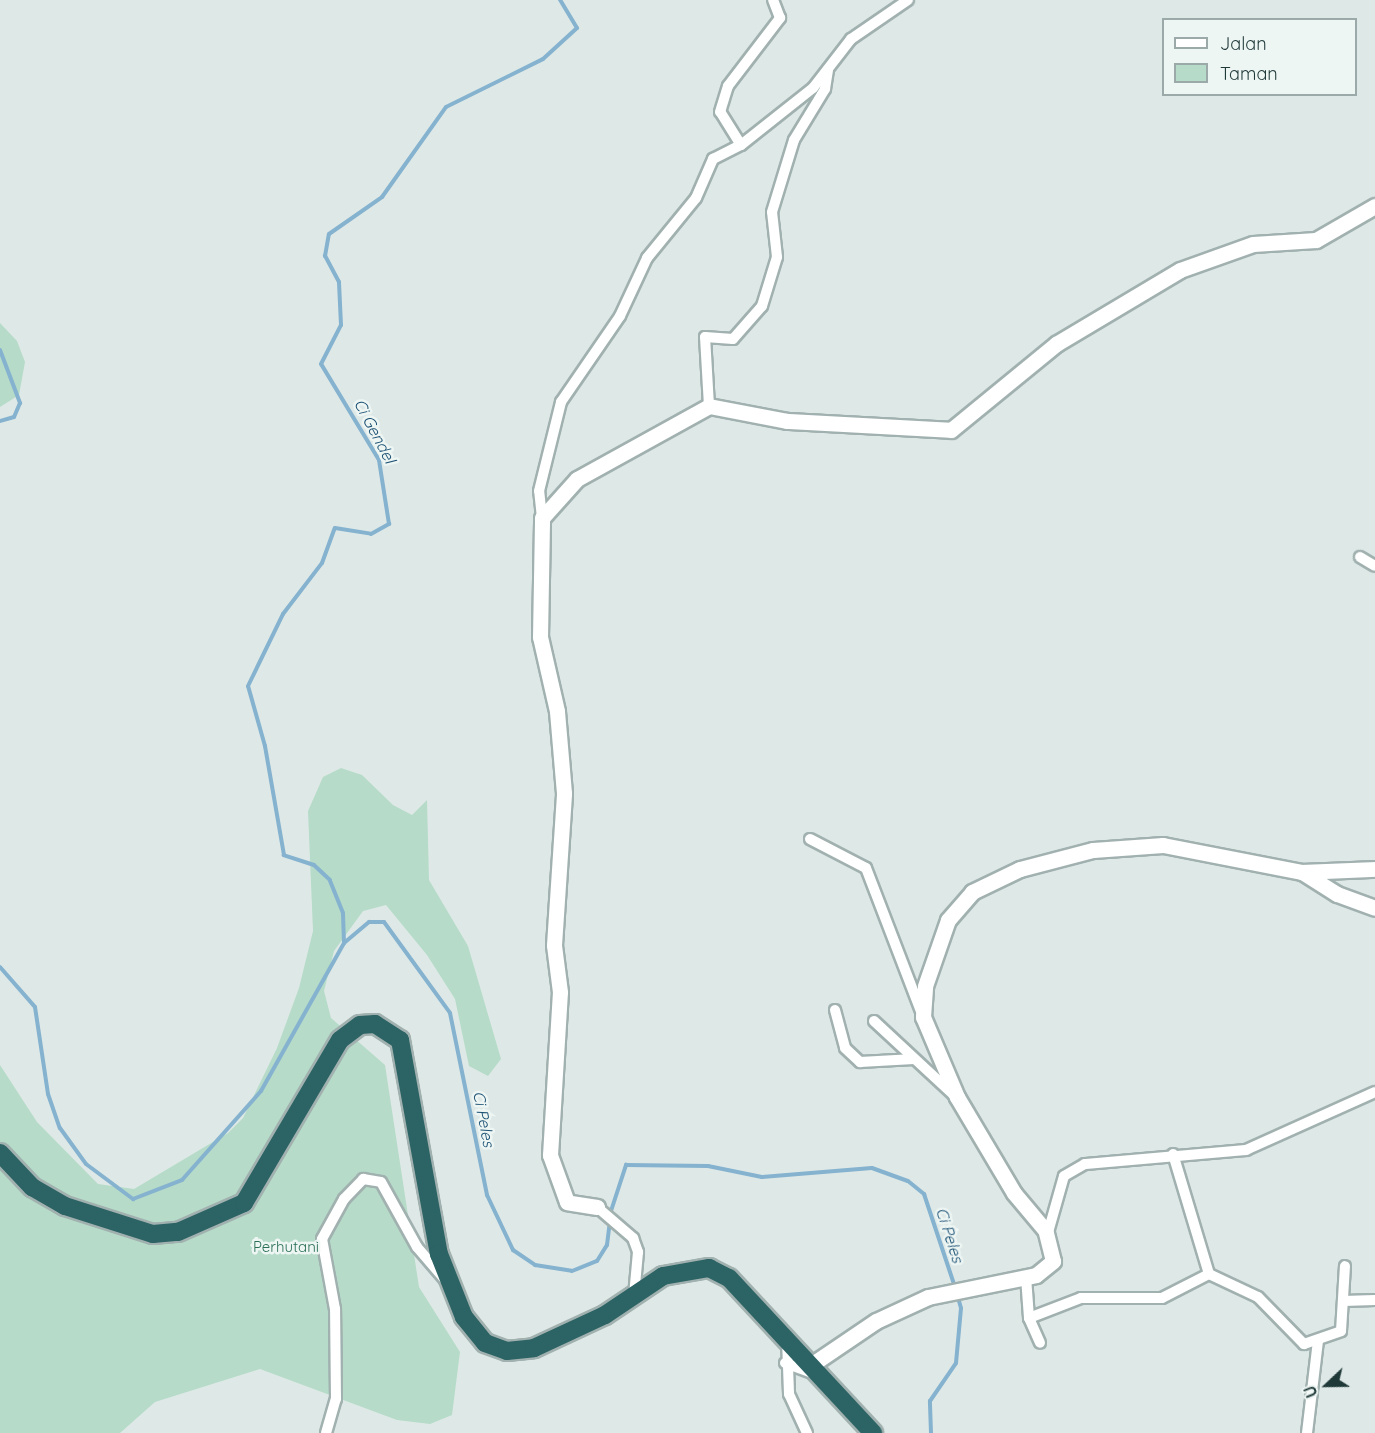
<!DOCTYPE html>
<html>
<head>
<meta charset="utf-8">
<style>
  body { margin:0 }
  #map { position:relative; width:1375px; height:1433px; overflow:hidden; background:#dee9e7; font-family:Quicksand,sans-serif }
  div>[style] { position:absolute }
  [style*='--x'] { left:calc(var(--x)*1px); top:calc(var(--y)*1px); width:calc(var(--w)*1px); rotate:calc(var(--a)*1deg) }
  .green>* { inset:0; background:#b6dbc9 }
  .stream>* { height:4px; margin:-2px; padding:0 2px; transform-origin:2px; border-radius:2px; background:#85b2cf }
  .roads { filter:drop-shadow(2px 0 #a1b1af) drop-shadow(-2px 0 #a1b1af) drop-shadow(0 2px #a1b1af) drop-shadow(0 -2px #a1b1af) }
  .street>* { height:10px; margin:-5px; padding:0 5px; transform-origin:5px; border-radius:5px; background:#fff }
  .secondary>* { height:15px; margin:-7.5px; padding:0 7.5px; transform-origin:7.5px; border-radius:7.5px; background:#fff }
  .highway>* { height:18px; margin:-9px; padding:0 9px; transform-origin:9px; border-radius:9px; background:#2c6364 }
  span { translate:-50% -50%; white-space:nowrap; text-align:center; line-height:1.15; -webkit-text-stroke:5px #eef6f4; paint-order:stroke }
  .park-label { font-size:15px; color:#2a6f55 }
  .water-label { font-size:16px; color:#1b5073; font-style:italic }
  .legend { position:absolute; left:1162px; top:18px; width:195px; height:78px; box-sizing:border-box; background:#eef6f4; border:2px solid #9baaa9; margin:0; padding:8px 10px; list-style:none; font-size:18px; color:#1f3938 }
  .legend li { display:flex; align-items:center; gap:12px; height:30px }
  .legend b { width:30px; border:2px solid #9baaa9 }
  .north { position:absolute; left:1297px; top:1355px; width:60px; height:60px; -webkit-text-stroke:4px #eef6f4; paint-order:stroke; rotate:248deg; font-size:16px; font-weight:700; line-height:24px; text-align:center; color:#1f3938 }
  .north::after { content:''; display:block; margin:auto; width:21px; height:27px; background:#1f3938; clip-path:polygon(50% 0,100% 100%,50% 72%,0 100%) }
</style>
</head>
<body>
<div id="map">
  <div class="green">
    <i style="clip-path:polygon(0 323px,17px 341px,25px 362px,19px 395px,0 407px)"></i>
    <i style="clip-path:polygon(341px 768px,362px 775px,393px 805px,412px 815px,427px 800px,429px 880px,468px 946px,501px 1059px,488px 1076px,469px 1066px,455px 999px,427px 955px,386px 905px,363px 911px,334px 951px,324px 991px,331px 1018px,385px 1065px,419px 1287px,460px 1352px,452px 1415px,430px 1424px,397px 1420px,260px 1369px,155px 1402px,120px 1433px,0 1433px,0 1065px,37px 1122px,98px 1184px,134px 1189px,228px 1133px,243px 1118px,277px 1048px,299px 988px,313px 931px,308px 811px,323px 777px)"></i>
  </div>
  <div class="stream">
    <i style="--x:0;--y:350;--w:57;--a:69.3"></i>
    <i style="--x:20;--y:403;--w:15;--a:113"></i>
    <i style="--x:14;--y:417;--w:15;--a:164"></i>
    <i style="--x:344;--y:943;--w:30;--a:-92"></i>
    <i style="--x:343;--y:913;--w:35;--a:-112"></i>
    <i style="--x:330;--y:880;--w:22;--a:-137"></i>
    <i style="--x:314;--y:865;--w:32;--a:-162"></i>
    <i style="--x:284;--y:855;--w:111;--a:-99.9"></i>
    <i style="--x:265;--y:746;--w:62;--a:-105.8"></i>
    <i style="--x:248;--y:686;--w:80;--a:-64.1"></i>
    <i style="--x:283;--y:614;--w:64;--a:-52.6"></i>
    <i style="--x:322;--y:563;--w:37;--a:-70"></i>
    <i style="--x:335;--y:528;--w:36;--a:9"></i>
    <i style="--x:371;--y:534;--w:21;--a:-29"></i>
    <i style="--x:389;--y:524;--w:65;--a:-98.9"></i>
    <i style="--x:379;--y:460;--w:112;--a:-121.1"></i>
    <i style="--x:321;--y:364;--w:44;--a:-62.9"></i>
    <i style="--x:341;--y:325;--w:43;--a:-92.7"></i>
    <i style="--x:339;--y:282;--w:30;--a:-118"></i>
    <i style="--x:325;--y:256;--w:22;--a:-80"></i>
    <i style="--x:329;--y:234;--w:65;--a:-34.9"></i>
    <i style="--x:382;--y:197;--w:110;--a:-54.6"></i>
    <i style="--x:446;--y:107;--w:108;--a:-26.3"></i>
    <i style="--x:543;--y:59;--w:46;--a:-42.4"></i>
    <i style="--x:577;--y:28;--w:33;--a:-121"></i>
    <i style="--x:0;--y:967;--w:53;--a:48.8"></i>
    <i style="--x:35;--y:1007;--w:88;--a:81.5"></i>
    <i style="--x:48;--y:1094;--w:36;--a:71"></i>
    <i style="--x:60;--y:1128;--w:44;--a:54.2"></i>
    <i style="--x:86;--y:1164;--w:59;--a:36.7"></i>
    <i style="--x:133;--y:1199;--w:53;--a:-21.2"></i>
    <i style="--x:182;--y:1180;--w:119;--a:-48.4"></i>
    <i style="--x:261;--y:1091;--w:170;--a:-60.7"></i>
    <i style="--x:344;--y:943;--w:33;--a:-40"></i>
    <i style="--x:369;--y:922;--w:15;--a:0"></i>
    <i style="--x:384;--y:922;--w:112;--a:54"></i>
    <i style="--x:450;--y:1013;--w:186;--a:78.5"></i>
    <i style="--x:487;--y:1195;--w:61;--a:64.7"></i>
    <i style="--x:513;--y:1250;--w:27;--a:34"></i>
    <i style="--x:535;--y:1265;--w:37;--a:9"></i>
    <i style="--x:572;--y:1271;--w:27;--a:-22"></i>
    <i style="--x:597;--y:1261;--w:19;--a:-58"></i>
    <i style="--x:607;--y:1245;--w:23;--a:-83"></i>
    <i style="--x:610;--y:1214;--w:52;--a:-71.9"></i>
    <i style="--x:626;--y:1165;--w:82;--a:0.7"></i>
    <i style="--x:708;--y:1166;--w:55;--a:11.5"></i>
    <i style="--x:762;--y:1177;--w:110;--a:-4.7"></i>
    <i style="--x:872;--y:1168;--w:38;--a:20"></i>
    <i style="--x:908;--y:1181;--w:21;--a:39"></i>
    <i style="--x:924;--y:1194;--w:98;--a:71.6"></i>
    <i style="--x:931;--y:1433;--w:32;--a:-92"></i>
    <i style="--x:930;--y:1401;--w:46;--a:-55.6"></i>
    <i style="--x:956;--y:1363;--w:55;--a:-84.8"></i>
    <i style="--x:961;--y:1308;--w:15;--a:-106"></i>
  </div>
  <div class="roads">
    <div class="street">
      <i style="--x:741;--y:145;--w:39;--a:-122"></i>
      <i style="--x:720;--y:112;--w:27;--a:-73"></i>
      <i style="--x:728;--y:86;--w:86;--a:-52.6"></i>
      <i style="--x:780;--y:18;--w:19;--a:-111"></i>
      <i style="--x:709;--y:406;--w:69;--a:-93.3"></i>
      <i style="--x:705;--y:337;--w:28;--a:4"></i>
      <i style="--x:733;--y:339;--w:44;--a:-48.7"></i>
      <i style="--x:762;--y:306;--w:51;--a:-73"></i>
      <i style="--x:777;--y:257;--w:45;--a:-96.3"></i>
      <i style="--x:772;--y:212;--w:75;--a:-73"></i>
      <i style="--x:794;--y:140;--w:60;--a:-58.7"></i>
      <i style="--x:825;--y:89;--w:20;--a:-81"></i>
      <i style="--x:542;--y:518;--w:27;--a:-96"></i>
      <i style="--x:539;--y:491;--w:92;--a:-76.1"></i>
      <i style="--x:561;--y:402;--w:104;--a:-55.5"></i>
      <i style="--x:620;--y:316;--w:64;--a:-65"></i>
      <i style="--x:647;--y:258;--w:77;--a:-50.8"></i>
      <i style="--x:696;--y:198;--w:43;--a:-66.4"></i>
      <i style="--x:713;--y:159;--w:31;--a:-27"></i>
      <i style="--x:741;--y:145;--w:92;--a:-38.4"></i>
      <i style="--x:813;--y:88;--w:62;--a:-52.2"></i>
      <i style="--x:851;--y:39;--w:69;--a:-34.4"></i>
      <i style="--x:1360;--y:557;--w:17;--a:31"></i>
      <i style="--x:810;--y:839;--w:63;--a:27.4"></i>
      <i style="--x:866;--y:868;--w:156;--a:69"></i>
      <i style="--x:835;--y:1010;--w:39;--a:75"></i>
      <i style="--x:845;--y:1048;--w:21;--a:43"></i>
      <i style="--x:860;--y:1062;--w:54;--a:-3.2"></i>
      <i style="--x:874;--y:1021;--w:109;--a:42.8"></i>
      <i style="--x:1173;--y:1154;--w:125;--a:73.3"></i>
      <i style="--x:1209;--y:1274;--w:54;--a:25.1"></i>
      <i style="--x:1258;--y:1297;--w:66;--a:45.6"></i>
      <i style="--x:1304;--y:1344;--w:39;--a:-19"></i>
      <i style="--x:1341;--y:1331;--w:65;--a:-86.5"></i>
      <i style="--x:597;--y:1207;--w:48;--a:40.7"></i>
      <i style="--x:633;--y:1238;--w:15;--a:70"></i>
      <i style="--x:638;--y:1252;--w:44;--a:95.2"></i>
      <i style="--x:1047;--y:1236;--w:62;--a:-74.2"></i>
      <i style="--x:1064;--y:1176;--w:24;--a:-30"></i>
      <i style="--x:1085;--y:1164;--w:162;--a:-5"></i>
      <i style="--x:1246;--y:1150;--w:141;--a:-24.2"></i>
      <i style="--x:1026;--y:1277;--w:41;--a:85.8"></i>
      <i style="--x:1029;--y:1318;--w:27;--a:66"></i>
      <i style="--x:1343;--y:1301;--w:32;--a:-2"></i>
      <i style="--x:1029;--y:1318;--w:56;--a:-21"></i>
      <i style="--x:1081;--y:1298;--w:81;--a:0"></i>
      <i style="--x:1162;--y:1298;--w:53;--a:-27.1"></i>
      <i style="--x:787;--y:1339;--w:55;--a:87.9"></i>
      <i style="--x:789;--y:1394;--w:43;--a:65.2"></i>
      <i style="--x:785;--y:1363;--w:35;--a:20"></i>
      <i style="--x:326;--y:1433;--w:35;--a:-74"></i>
      <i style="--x:336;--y:1399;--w:90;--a:-90.6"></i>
      <i style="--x:335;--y:1309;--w:71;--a:-100.5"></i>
      <i style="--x:322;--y:1239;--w:46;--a:-61.2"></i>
      <i style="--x:344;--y:1199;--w:28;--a:-46"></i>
      <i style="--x:363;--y:1179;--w:18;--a:9"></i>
      <i style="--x:381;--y:1182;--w:74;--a:61"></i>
      <i style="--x:417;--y:1247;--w:48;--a:49.3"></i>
      <i style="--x:1307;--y:1433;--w:93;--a:-83.2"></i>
    </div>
    <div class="secondary">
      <i style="--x:1302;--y:872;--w:73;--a:-2.4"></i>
      <i style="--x:597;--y:1207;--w:30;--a:-171"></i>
      <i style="--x:567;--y:1202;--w:50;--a:-109.9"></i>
      <i style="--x:550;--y:1155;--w:163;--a:-86.5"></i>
      <i style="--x:560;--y:992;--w:47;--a:-97.3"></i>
      <i style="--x:554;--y:945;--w:152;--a:-86.2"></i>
      <i style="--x:564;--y:793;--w:82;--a:-94.9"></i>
      <i style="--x:557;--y:711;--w:76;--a:-102.9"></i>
      <i style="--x:540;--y:637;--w:119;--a:-89"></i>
      <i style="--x:542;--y:518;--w:52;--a:-48.1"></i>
      <i style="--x:577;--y:479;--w:151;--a:-28.9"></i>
      <i style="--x:709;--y:406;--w:79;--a:10.9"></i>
      <i style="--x:787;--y:421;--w:164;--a:3.1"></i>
      <i style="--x:951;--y:430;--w:136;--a:-39.3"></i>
      <i style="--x:1056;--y:344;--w:144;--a:-30.8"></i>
      <i style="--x:1180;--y:270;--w:77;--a:-19.6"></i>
      <i style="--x:1253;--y:244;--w:63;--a:-3.6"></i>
      <i style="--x:1316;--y:240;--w:68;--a:-30"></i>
      <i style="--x:811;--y:1365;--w:78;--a:-34.1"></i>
      <i style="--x:876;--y:1321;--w:57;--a:-24.8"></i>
      <i style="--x:928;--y:1297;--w:110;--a:-11.5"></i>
      <i style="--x:1036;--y:1275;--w:22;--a:-39"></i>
      <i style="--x:1053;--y:1261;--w:32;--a:-104"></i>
      <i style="--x:1045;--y:1230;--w:48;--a:-130"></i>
      <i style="--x:1014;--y:1193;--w:112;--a:-120.7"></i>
      <i style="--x:957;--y:1097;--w:87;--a:-113"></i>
      <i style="--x:923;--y:1017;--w:31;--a:-86"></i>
      <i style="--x:925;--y:986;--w:70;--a:-70.8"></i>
      <i style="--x:948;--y:920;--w:37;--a:-49"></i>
      <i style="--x:972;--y:892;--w:53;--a:-25.6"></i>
      <i style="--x:1020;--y:869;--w:75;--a:-14.6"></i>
      <i style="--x:1093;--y:850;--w:70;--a:-4.1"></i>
      <i style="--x:1163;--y:845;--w:142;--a:11"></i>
      <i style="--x:1302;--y:872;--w:41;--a:32.2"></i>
      <i style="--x:1337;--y:894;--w:40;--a:20.2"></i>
    </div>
    <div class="highway">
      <i style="--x:0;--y:1153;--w:47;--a:46.7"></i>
      <i style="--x:32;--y:1187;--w:38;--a:30"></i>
      <i style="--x:65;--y:1206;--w:92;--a:17.7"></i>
      <i style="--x:153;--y:1234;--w:25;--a:-5"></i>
      <i style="--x:178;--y:1232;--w:72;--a:-23.7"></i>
      <i style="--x:244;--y:1203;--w:189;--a:-59.5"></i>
      <i style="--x:340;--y:1040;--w:25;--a:-37"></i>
      <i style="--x:360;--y:1025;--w:15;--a:-4"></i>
      <i style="--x:375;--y:1024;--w:30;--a:33"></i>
      <i style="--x:400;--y:1040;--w:218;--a:79.7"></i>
      <i style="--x:439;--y:1254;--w:68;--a:68.4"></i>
      <i style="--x:464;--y:1317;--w:33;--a:51"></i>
      <i style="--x:485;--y:1343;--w:23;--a:20"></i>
      <i style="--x:507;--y:1351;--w:27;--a:-6"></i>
      <i style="--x:534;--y:1348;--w:78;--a:-24.9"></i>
      <i style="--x:605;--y:1315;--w:70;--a:-33.9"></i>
      <i style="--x:663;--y:1276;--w:47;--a:-9.9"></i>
      <i style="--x:709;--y:1268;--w:22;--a:27"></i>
      <i style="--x:729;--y:1278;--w:212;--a:47.1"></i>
    </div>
  </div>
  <div class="park-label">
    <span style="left:286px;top:1247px">Perhutani</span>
  </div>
  <div class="water-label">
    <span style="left:375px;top:431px;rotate:62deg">Ci Gendel</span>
    <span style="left:484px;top:1119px;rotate:79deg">Ci Peles</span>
    <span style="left:950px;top:1235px;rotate:72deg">Ci Peles</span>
  </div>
  <ul class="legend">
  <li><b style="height:8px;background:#fff"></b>Jalan</li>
  <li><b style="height:16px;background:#b6dbc9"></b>Taman</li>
  </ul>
  <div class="north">U</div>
</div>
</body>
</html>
